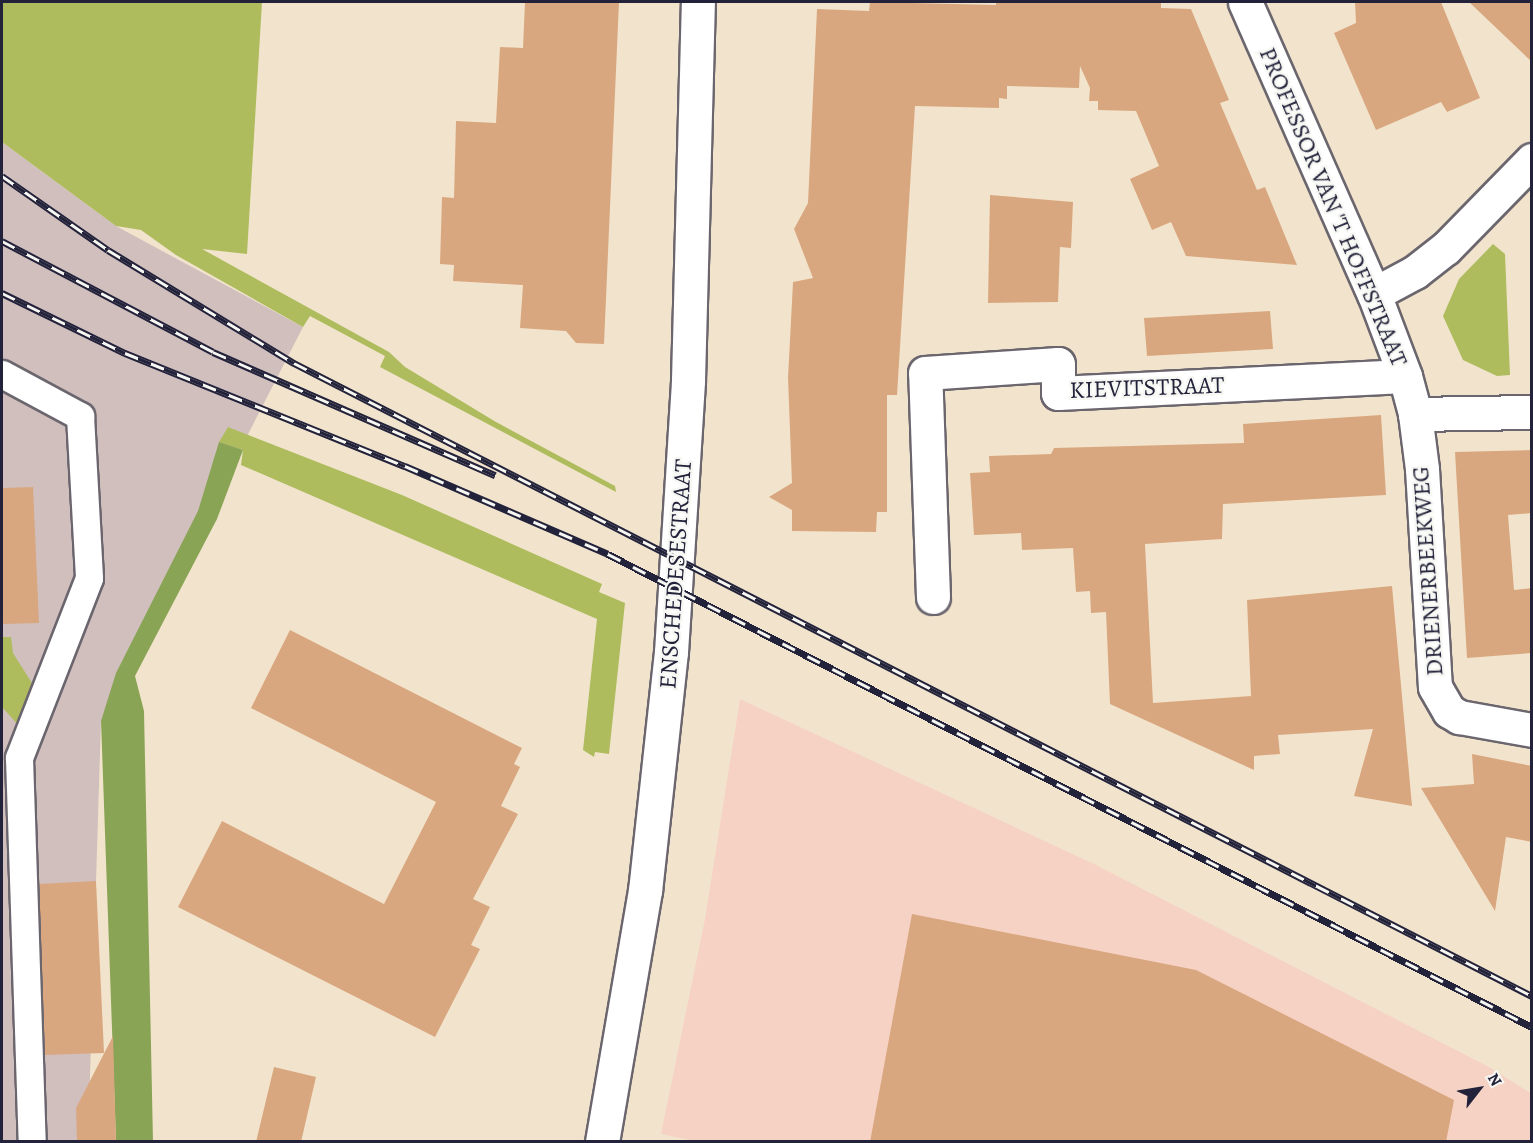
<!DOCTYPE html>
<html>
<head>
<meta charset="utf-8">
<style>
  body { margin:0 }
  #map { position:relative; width:1533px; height:1143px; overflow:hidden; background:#f2e4cc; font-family:Alegreya,serif }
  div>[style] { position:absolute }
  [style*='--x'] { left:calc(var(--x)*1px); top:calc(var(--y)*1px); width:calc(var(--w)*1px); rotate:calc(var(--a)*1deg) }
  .built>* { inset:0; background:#f6d2c4 }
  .industrial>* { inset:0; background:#d1bfbe }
  .green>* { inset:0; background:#aebc5e }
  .forest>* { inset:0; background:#8aa455 }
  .building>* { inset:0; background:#d9a77f }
  .roads { filter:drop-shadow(2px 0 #6b666e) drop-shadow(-2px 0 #6b666e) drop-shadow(0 2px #6b666e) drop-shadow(0 -2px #6b666e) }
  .lane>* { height:27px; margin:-13.5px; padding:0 13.5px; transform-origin:13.5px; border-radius:13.5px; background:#fff }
  .street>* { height:33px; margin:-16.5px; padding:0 16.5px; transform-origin:16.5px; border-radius:16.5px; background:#fff }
  .secondary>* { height:33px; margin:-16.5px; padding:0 16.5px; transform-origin:16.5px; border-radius:16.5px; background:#fff }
  .rail>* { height:7px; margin-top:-3.5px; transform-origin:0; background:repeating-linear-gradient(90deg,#f6f6f2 0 14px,#22223b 0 28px); box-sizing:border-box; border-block:2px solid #22223b }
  span { translate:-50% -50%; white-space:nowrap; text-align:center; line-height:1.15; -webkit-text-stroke:4.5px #f6f6f2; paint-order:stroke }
  .street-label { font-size:24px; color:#22223b }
  .frame { position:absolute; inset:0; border:3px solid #22223b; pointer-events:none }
  .north { position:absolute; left:1449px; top:1059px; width:60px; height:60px; -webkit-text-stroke:4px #f6f6f2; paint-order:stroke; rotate:59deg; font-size:16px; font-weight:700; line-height:24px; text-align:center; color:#22223b }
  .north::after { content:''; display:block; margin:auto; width:21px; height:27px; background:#22223b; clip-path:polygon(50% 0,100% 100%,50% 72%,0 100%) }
</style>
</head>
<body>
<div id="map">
  <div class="built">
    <i style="clip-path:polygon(740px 699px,1094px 864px,1489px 1067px,1532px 1094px,1531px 1142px,699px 1142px,661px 1134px,705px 919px)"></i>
  </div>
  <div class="industrial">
    <i style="clip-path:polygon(2px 142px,116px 226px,303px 327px,101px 721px,88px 1141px,2px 1141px)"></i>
  </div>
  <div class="green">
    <i style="clip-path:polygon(2px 2px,262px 2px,247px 254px,202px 249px,389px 352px,405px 367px,496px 422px,615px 486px,616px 492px,380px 367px,385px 356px,310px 316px,303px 327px,176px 255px,141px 230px,116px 226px,2px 142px)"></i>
    <i style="clip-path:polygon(1493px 244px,1505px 254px,1510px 375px,1497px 376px,1463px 360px,1443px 316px,1459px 279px)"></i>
    <i style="clip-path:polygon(228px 427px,402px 495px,602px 584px,599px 592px,625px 603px,609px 754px,595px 752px,594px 757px,583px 750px,597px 619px,241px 465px,243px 450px,219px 442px)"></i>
    <i style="clip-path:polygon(2px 637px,11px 637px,13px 653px,35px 688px,19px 726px,2px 707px)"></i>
  </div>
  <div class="forest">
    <i style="clip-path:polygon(219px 442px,243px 450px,217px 519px,135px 676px,144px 711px,153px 1141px,116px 1141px,101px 721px,116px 673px,198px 511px)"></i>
  </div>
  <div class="building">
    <i style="clip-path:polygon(525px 2px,619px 2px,604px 344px,576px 343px,566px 331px,520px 328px,523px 285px,453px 281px,454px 265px,440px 264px,442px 197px,454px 198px,456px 121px,496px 123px,500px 47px,523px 48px)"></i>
    <i style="clip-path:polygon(870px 2px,996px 5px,996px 2px,1161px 2px,1161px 8px,1191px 9px,1229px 100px,1220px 103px,1257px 190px,1265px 187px,1297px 265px,1186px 256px,1171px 222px,1152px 230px,1130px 179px,1159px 166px,1136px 111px,1098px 110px,1098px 101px,1089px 101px,1090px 88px,1080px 66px,1079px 88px,1007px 86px,1007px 99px,999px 98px,999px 108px,915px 106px,897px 395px,887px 395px,887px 512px,877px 512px,876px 532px,792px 531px,792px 510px,769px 497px,792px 483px,788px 378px,793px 282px,813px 278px,794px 229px,808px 203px,817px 9px,869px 11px)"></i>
    <i style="clip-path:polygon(1355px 2px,1441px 2px,1480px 98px,1447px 112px,1441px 102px,1376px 130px,1334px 33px,1356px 23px)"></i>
    <i style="clip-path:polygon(1469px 2px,1532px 2px,1532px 62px)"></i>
    <i style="clip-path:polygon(990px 195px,1073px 202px,1071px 248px,1060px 247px,1058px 302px,988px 303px)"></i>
    <i style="clip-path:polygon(1270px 311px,1273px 349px,1147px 356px,1144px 318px)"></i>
    <i style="clip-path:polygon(1381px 415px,1386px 495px,1223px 504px,1222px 539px,1145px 544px,1153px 703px,1251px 696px,1247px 600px,1392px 586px,1412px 806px,1354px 796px,1373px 729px,1278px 735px,1280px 754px,1254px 756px,1254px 770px,1110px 704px,1106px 612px,1091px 613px,1090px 591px,1076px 592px,1073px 548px,1022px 550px,1021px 533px,974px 535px,970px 473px,990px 472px,989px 456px,1051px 454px,1054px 448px,1244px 443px,1243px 424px)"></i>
    <i style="clip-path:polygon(1532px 450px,1532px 513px,1508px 515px,1514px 590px,1532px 588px,1532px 653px,1467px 658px,1455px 452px)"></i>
    <i style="clip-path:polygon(33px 487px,39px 623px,2px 624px,2px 488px)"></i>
    <i style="clip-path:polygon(290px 630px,522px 748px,514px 764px,520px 767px,501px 806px,518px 814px,473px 899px,490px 907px,471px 945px,480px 949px,435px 1037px,178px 907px,222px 821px,384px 904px,436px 802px,251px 708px)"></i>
    <i style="clip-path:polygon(1472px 754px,1532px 766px,1532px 842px,1506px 837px,1495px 911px,1421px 788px,1474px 784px)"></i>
    <i style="clip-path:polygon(96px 881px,104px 1053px,45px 1055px,39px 884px)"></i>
    <i style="clip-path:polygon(912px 914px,1196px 970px,1454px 1100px,1446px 1142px,870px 1142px)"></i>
    <i style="clip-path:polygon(113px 1036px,116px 1142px,77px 1142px,76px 1108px)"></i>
    <i style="clip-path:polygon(274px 1067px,316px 1077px,301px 1142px,256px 1142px)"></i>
  </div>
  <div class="roads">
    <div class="lane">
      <i style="--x:2;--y:374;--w:89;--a:28.3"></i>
      <i style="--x:80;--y:416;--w:162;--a:86.8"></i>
      <i style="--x:89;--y:578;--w:193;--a:111.3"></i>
      <i style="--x:19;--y:758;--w:384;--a:88.1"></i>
    </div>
    <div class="street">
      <i style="--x:1245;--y:2;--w:319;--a:66.2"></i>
      <i style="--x:1374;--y:294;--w:88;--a:69.3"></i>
      <i style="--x:1405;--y:376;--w:39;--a:75"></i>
      <i style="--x:1415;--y:414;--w:55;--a:82.7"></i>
      <i style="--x:1422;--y:469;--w:218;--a:86.6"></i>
      <i style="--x:1435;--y:687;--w:28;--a:60"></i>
      <i style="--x:1449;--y:711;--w:12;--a:31"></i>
      <i style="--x:1459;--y:717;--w:74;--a:10.1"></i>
      <i style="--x:1374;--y:294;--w:47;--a:-28.2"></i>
      <i style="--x:1415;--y:272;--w:39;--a:-38"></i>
      <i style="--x:1446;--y:248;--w:123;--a:-45.7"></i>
      <i style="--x:1415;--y:414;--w:117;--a:-1"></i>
      <i style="--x:933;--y:597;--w:224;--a:-92"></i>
      <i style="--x:925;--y:373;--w:133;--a:-3.9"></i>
      <i style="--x:1058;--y:364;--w:29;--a:90"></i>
      <i style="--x:1058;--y:393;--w:347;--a:-2.8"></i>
    </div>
    <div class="secondary">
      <i style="--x:602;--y:1142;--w:255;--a:-80.3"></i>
      <i style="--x:645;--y:891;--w:240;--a:-83.8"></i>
      <i style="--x:671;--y:652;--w:273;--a:-86.4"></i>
      <i style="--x:688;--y:380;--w:378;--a:-88.5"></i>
    </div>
  </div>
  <div class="rail">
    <i style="--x:2;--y:176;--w:129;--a:34.9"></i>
    <i style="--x:108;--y:250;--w:218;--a:31.3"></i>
    <i style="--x:294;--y:363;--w:1390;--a:27.08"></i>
    <i style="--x:2;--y:241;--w:238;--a:27.7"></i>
    <i style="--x:213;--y:352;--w:308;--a:23.6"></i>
    <i style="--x:2;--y:293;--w:137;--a:26"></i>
    <i style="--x:125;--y:353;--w:302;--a:22"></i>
    <i style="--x:405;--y:466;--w:221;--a:23.4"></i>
    <i style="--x:608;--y:554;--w:1038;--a:27.11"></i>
  </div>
  <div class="street-label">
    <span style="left:1333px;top:207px;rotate:67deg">PROFESSOR VAN 'T HOFFSTRAAT</span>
    <span style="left:1147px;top:388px;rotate:-2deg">KIEVITSTRAAT</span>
    <span style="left:1428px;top:571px;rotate:-94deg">DRIENERBEEKWEG</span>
    <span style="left:676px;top:574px;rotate:-86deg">ENSCHEDESESTRAAT</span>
  </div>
  <div class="frame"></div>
  <div class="north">N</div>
</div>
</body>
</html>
